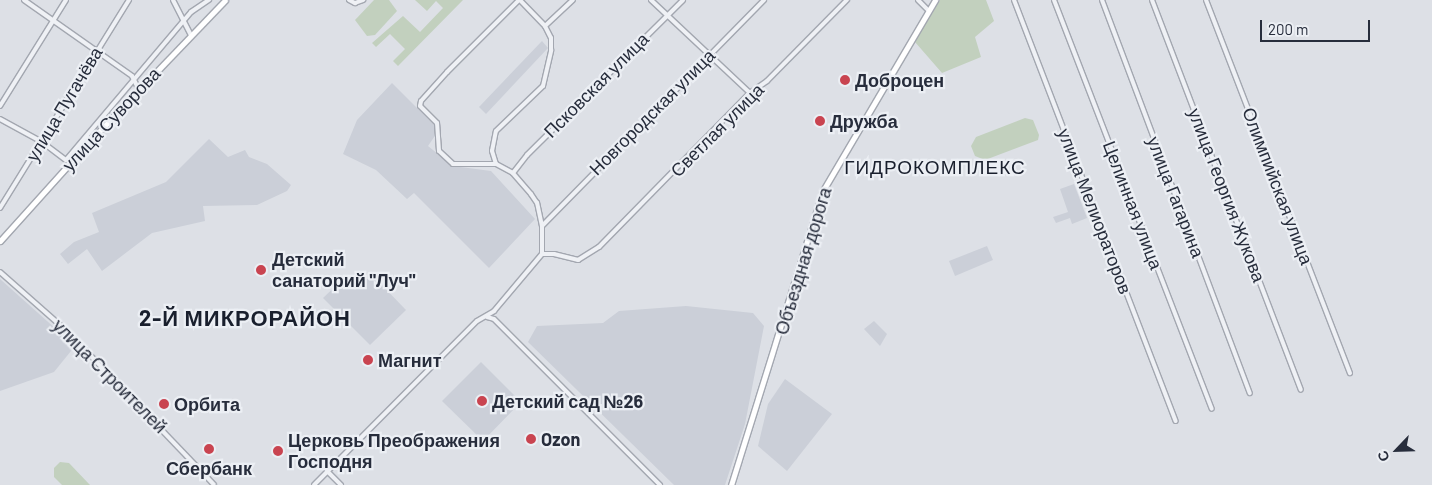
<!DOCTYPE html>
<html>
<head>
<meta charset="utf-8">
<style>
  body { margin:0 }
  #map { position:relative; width:1432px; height:485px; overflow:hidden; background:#dde0e6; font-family:Barlow,sans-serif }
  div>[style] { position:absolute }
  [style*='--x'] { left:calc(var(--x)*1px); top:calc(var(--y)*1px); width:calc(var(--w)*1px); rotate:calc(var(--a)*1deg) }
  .built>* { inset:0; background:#cbcfd8 }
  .green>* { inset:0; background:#c2d0be }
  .roads { filter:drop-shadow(1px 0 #a3a7b0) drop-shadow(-1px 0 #a3a7b0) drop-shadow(0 1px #a3a7b0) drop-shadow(0 -1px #a3a7b0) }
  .minor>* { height:4px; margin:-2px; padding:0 2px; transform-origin:2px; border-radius:2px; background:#eff1f5 }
  .major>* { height:5px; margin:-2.5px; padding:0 2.5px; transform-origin:2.5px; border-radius:2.5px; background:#fff }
  .dots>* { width:14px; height:14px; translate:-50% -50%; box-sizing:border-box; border:2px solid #eceff4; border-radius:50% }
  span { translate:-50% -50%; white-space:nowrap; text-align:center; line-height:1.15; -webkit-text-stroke:4.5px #eceff4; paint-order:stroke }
  .poi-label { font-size:18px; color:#272d3c; font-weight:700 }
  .left { translate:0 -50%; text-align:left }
  .street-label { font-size:18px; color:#272d3c }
  .neighbourhood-label { font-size:19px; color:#191f2d; letter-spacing:1px }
  .district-label { font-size:22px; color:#191f2d; font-weight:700; letter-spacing:1px }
  .north { position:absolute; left:1372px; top:425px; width:50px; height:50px; -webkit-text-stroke:4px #eceff4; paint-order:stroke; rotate:246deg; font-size:14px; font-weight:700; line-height:20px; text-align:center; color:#272d3c }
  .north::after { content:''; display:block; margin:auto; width:18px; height:22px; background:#272d3c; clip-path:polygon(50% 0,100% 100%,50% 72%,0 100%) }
  .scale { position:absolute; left:1260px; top:20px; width:110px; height:22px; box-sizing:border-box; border:2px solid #272d3c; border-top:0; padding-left:6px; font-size:15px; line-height:18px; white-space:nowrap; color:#272d3c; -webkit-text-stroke:4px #eceff4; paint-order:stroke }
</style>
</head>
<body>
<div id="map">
  <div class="built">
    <i style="clip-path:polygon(542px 41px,548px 48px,486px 114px,479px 107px)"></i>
    <i style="clip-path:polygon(392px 83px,439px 130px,428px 146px,453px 166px,491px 171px,535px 219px,489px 268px,414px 193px,407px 199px,376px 170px,343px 154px,357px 120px)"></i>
    <i style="clip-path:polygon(209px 139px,228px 157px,245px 150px,249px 157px,267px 164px,291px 185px,287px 191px,257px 205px,203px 206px,205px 221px,152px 233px,102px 271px,87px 249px,68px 264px,60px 254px,74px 242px,99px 232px,92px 213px,166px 182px)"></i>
    <i style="clip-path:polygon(1074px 184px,1087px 218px,1072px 224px,1070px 218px,1056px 223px,1053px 217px,1068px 212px,1060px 189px)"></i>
    <i style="clip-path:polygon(987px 246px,993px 260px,955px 276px,949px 261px)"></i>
    <i style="clip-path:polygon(345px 277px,377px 280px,406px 310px,370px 345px,323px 298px)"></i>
    <i style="clip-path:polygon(0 279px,75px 346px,54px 372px,0 391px)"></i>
    <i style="clip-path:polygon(686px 306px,753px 313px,764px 326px,745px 424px,725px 485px,674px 485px,528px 342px,537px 326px,603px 323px,619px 311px)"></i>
    <i style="clip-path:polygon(874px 321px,887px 334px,880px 346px,864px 329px)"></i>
    <i style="clip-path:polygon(481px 362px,521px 402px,483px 441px,442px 401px)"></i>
    <i style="clip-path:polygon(785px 379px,832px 414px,787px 471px,758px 446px,768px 404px)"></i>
  </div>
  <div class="green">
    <i style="clip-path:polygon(374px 0,389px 0,397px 11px,375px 35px,367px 36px,355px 20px)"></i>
    <i style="clip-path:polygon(415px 0,463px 0,398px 66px,393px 61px,405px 49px,390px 34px,376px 47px,372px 43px,403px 16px,420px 32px,443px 8px,436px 1px,427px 11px)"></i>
    <i style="clip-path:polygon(940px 0,986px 0,994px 21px,975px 37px,981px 57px,942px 73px,915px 42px)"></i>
    <i style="clip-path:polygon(1025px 118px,1033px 120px,1039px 135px,1038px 140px,985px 160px,975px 156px,971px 146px,976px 137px)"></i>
    <i style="clip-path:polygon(60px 462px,69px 463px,90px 485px,62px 485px,54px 477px,54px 468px)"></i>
  </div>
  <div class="roads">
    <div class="minor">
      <i style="--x:24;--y:0;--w:132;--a:35.1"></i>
      <i style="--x:132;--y:76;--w:16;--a:63"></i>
      <i style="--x:173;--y:0;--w:39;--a:63"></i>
      <i style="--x:349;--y:0;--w:7;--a:27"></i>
      <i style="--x:355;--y:3;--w:9;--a:-21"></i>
      <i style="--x:651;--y:0;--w:136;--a:43.2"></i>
      <i style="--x:918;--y:0;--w:16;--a:45"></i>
      <i style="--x:1014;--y:0;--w:451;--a:69"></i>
      <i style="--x:1054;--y:0;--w:438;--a:68.9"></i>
      <i style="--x:1102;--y:0;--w:420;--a:69.4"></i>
      <i style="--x:1152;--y:0;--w:417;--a:69.1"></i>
      <i style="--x:1206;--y:0;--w:400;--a:68.9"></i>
      <i style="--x:545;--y:26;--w:38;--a:-43"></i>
      <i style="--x:0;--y:106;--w:125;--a:-58.1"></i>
      <i style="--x:0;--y:119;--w:48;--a:28.7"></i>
      <i style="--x:42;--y:142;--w:30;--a:37"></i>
      <i style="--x:66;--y:160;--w:194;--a:-49.8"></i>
      <i style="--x:191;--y:12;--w:22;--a:-34"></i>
      <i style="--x:496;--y:164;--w:14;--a:-107"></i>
      <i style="--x:492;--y:151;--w:20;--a:-79"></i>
      <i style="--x:496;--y:131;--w:65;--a:-43.8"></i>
      <i style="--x:543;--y:86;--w:37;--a:-77"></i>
      <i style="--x:551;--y:50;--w:12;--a:-90"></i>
      <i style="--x:551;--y:38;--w:13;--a:-117"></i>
      <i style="--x:545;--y:26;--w:36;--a:-134"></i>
      <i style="--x:513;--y:173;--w:23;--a:-52"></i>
      <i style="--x:527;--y:155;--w:220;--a:-44.8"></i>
      <i style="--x:0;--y:208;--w:245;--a:-58.2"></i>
      <i style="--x:542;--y:226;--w:317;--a:-45.5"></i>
      <i style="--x:542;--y:254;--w:12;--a:0"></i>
      <i style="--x:554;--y:254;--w:25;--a:14"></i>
      <i style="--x:578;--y:260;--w:25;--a:-32"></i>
      <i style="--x:599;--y:247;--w:216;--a:-45.6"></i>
      <i style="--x:750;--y:93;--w:21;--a:-35"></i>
      <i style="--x:767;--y:81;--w:114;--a:-45.4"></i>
      <i style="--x:0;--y:272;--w:91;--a:41.4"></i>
      <i style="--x:68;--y:332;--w:211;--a:46.3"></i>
      <i style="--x:487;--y:317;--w:7;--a:16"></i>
      <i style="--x:494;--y:319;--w:235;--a:45"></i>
      <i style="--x:327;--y:471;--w:20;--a:45"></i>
      <i style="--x:314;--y:485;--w:231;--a:-45.2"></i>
      <i style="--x:477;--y:321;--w:20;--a:-30"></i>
      <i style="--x:494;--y:311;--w:75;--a:-49.9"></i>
      <i style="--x:542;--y:254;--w:28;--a:-90"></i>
      <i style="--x:542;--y:226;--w:24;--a:-102"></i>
      <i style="--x:537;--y:203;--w:11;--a:-124"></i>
      <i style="--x:531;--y:194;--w:28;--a:-131"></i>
      <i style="--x:513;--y:173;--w:19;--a:-152"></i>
      <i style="--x:496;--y:164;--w:43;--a:180"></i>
      <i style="--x:453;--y:164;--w:19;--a:-137"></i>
      <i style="--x:439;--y:151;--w:28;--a:-94"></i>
      <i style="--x:437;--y:123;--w:24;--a:-135"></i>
      <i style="--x:420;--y:106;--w:5;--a:-79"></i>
      <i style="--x:421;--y:101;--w:39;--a:-48"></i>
      <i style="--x:447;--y:72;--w:102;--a:-45"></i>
    </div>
    <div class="major">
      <i style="--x:0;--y:241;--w:135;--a:-48"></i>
      <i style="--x:90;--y:141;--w:195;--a:-46.2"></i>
      <i style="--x:731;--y:485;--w:307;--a:-72.7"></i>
      <i style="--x:822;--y:192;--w:223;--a:-59.5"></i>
    </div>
  </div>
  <div class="dots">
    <i style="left:845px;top:80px;background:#c94450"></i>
    <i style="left:820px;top:121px;background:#c94450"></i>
    <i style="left:261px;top:270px;background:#c94450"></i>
    <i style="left:368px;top:360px;background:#c94450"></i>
    <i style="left:482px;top:401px;background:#c94450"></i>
    <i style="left:164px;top:404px;background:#c94450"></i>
    <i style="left:531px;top:439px;background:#c94450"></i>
    <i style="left:209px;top:449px;background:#c94450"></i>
    <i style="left:278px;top:451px;background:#c94450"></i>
  </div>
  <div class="poi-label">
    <span class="left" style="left:855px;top:80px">Доброцен</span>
    <span class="left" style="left:830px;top:121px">Дружба</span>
    <span class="left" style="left:272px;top:270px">Детский<br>санаторий "Луч"</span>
    <span class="left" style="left:378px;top:360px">Магнит</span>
    <span class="left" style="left:492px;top:401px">Детский сад №26</span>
    <span class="left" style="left:174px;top:404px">Орбита</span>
    <span class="left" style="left:541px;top:439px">Ozon</span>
    <span class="left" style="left:288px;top:451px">Церковь Преображения<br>Господня</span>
    <span style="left:209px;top:468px">Сбербанк</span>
  </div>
  <div class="street-label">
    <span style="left:596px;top:85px;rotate:-45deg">Псковская улица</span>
    <span style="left:64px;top:104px;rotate:-59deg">улица Пугачёва</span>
    <span style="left:652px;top:112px;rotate:-45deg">Новгородская улица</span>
    <span style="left:111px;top:119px;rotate:-47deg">улица Суворова</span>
    <span style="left:717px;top:130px;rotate:-45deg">Светлая улица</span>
    <span style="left:1278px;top:186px;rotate:69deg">Олимпийская улица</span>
    <span style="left:1227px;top:195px;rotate:69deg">улица Георгия Жукова</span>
    <span style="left:1176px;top:197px;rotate:69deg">улица Гагарина</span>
    <span style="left:1133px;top:205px;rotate:69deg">Целинная улица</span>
    <span style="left:1095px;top:211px;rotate:69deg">улица Мелиораторов</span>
    <span style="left:803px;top:261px;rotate:-73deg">Объездная дорога</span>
    <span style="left:110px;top:376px;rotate:45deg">улица Строителей</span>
  </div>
  <div class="neighbourhood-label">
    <span style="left:935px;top:167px">ГИДРОКОМПЛЕКС</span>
  </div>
  <div class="district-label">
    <span style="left:245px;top:318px">2-Й МИКРОРАЙОН</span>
  </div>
  <div class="north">С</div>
  <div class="scale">200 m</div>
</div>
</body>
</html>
